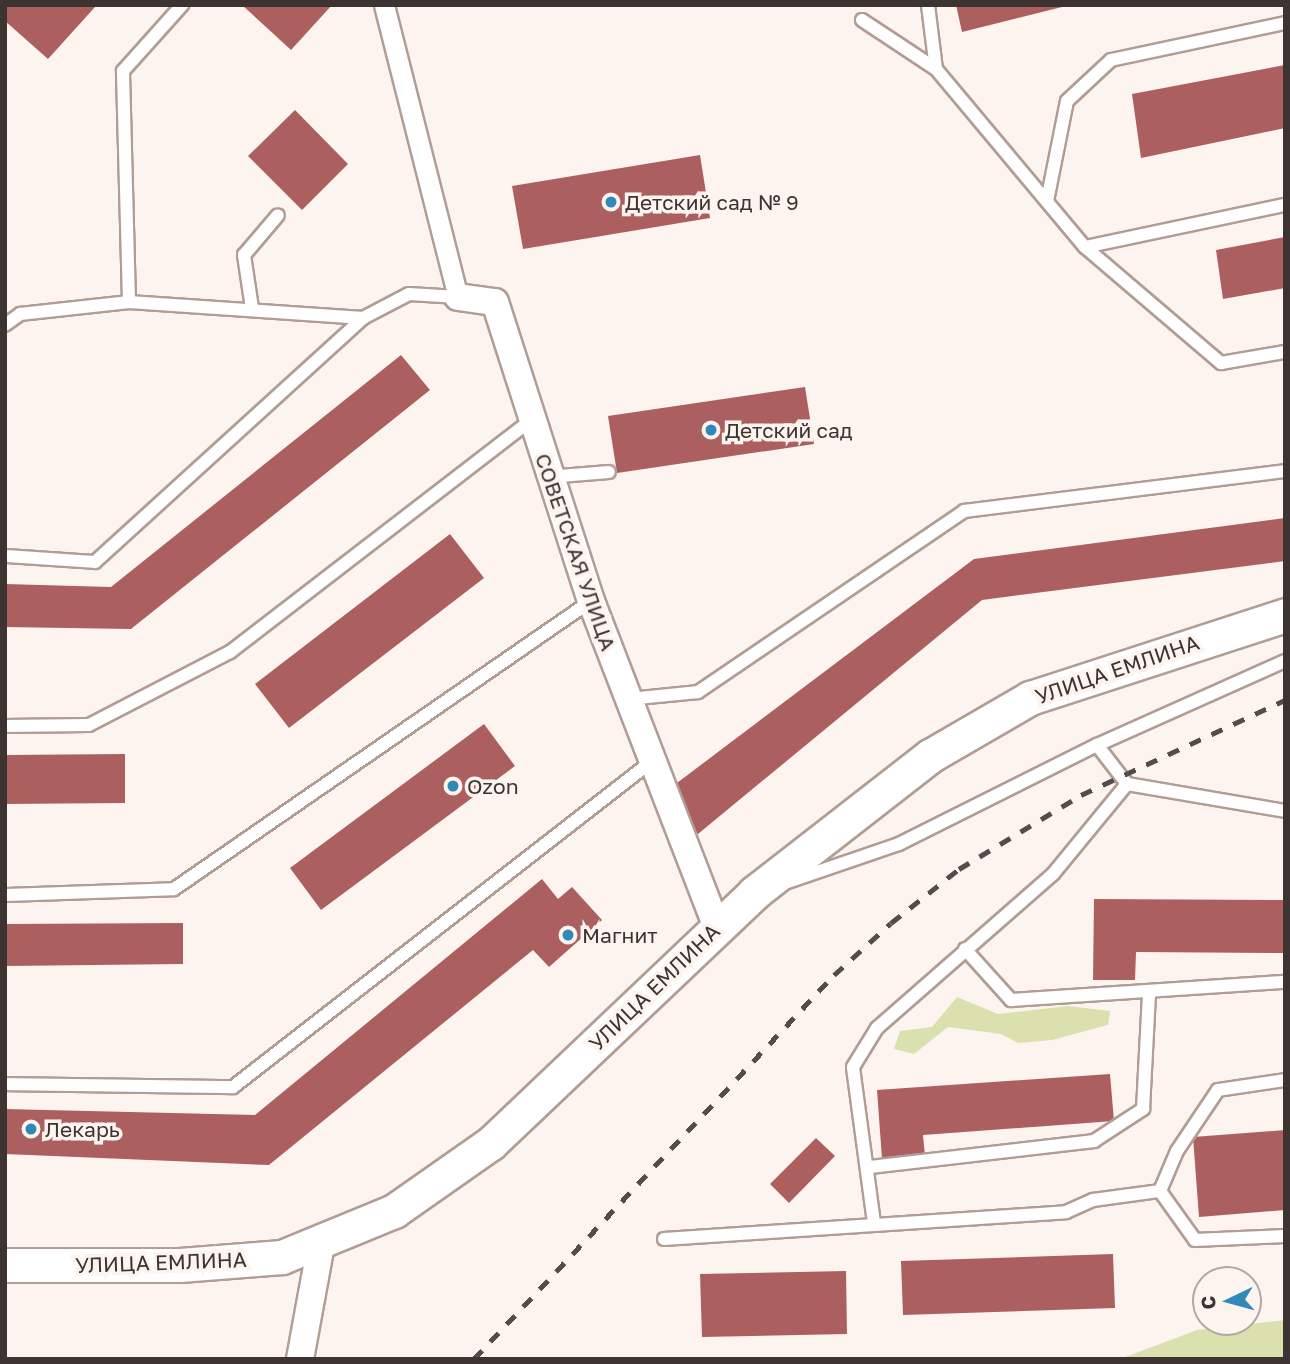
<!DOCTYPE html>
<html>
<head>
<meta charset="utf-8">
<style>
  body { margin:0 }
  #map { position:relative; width:1290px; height:1364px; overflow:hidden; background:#fdf4f0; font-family:"Golos Text",sans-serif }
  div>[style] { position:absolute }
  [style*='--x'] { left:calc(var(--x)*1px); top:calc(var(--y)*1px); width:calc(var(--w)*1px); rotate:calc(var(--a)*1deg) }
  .green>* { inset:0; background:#dbe1ae }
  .building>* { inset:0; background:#ac5f5f }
  .roads { filter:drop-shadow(2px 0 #b19d94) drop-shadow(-2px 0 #b19d94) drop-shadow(0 2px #b19d94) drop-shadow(0 -2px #b19d94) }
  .service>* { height:12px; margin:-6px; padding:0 6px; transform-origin:6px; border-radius:6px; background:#fff }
  .pedestrian>* { height:19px; margin:-9.5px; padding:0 9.5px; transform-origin:9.5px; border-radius:9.5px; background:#fff }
  .minor>* { height:26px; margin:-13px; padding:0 13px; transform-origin:13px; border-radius:13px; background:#fff }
  .tertiary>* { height:33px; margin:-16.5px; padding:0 16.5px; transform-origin:16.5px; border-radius:16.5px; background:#fff }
  .rail>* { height:5px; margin-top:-2.5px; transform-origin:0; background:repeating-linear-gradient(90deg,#554c49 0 12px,transparent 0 24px) }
  .dots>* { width:19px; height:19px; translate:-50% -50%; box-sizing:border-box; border:4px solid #fdf4f0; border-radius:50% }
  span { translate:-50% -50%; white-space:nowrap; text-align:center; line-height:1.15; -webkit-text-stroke:7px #fdf4f0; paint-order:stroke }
  .poi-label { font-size:21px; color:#3d3431 }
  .left { translate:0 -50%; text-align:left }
  .street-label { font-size:21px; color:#3d3431 }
  .frame { position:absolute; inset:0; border:7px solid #3d3431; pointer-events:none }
  .north { position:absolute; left:1192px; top:1266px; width:70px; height:70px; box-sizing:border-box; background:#fdf4f0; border:2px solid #b0a7a4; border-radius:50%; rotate:265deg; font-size:19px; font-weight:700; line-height:28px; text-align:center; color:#3d3431 }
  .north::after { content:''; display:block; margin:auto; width:24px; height:32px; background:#3089b7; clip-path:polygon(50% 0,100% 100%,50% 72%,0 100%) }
</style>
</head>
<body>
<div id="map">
  <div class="green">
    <i style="clip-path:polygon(957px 997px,998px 1014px,1068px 1006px,1110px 1011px,1108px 1025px,1052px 1040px,1018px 1043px,1001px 1034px,948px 1027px,914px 1054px,894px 1049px,900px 1031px,932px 1027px)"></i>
    <i style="clip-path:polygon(1285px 1320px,1285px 1359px,1120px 1359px,1197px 1330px)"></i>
  </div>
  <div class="building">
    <i style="clip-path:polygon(5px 5px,93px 5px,95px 7px,48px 59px,5px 21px)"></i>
    <i style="clip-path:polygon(242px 5px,332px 5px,291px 50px)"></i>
    <i style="clip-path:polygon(956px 5px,1066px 5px,1066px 6px,962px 32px)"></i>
    <i style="clip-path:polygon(1285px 65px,1285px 128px,1141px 158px,1132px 94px)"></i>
    <i style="clip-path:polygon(295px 110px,348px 164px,302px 210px,248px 156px)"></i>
    <i style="clip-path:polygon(700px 155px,710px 218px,523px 249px,512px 186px)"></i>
    <i style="clip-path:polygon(1285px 237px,1285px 288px,1223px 299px,1216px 250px)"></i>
    <i style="clip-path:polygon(401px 355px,430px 390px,131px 629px,5px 627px,5px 584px,111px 587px)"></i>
    <i style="clip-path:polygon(805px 387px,814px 444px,617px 473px,608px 416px)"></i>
    <i style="clip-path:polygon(1285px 518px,1285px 561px,982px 600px,698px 834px,665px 792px,974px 559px)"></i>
    <i style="clip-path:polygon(450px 534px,484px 578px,289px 728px,255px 684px)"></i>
    <i style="clip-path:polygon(484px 724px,515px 766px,321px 910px,290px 868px)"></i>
    <i style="clip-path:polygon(125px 754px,125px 803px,5px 804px,5px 755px)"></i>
    <i style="clip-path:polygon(542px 879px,558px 899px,572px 887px,602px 920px,549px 967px,533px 950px,269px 1165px,5px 1154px,5px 1109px,255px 1115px)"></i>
    <i style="clip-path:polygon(1094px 899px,1285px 900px,1285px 953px,1136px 952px,1135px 980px,1093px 980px)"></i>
    <i style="clip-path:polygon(183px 923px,183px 964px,5px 966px,5px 924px)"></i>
    <i style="clip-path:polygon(1110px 1074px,1114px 1121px,923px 1135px,925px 1156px,882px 1159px,877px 1090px)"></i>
    <i style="clip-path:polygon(1285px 1130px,1285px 1210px,1199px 1217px,1193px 1137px)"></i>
    <i style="clip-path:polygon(816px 1138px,835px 1156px,789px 1203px,770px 1184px)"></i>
    <i style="clip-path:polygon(1113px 1254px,1115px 1308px,903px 1315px,901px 1261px)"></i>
    <i style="clip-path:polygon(846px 1271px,847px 1334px,702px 1337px,700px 1274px)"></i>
  </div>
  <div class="roads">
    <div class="service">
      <i style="--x:928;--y:5;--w:64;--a:82.9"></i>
      <i style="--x:862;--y:20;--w:89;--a:33.5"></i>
      <i style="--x:936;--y:69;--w:232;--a:50.1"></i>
      <i style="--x:1085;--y:247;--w:179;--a:40.5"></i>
      <i style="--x:1221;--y:363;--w:65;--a:-9.8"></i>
      <i style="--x:1047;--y:201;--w:102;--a:-78.7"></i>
      <i style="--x:1067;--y:101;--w:60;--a:-43"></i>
      <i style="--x:1111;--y:60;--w:178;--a:-12"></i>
      <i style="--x:1085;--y:247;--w:204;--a:-11.9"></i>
      <i style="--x:129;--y:302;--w:231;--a:-91.5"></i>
      <i style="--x:123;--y:71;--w:89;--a:-48.2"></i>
      <i style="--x:252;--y:308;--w:54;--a:-98.6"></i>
      <i style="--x:244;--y:255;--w:52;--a:-49.6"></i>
      <i style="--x:5;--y:325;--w:19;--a:-36"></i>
      <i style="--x:20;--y:314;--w:110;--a:-6.3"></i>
      <i style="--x:129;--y:302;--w:235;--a:3.9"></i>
      <i style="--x:548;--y:477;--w:61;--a:-4.7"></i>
      <i style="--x:5;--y:556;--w:90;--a:3.8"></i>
      <i style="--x:95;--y:562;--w:362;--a:-42.3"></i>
      <i style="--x:363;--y:318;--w:52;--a:-27.6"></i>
      <i style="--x:409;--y:294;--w:49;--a:3.5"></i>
      <i style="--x:628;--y:699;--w:70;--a:-5.7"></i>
      <i style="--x:698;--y:692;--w:322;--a:-34.2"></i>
      <i style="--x:964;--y:511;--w:323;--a:-7.1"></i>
      <i style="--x:5;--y:726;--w:84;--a:-0.7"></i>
      <i style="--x:89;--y:725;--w:159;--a:-27.4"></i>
      <i style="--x:230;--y:652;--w:380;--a:-37.6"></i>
      <i style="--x:1097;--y:745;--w:49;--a:52.4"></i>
      <i style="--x:788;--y:882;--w:117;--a:-18.9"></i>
      <i style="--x:899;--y:844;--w:221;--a:-26.6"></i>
      <i style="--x:1097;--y:745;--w:206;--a:-24.1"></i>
      <i style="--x:5;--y:895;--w:169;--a:-2"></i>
      <i style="--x:174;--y:889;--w:507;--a:-34.63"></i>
      <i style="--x:965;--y:949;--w:69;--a:48"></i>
      <i style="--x:1011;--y:1000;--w:275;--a:-3.8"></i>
      <i style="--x:5;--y:1084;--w:228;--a:0.8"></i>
      <i style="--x:233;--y:1087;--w:529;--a:-37.87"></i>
      <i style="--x:870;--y:1167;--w:226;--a:-6.6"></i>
      <i style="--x:1094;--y:1141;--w:59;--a:-33.1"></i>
      <i style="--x:1143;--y:1109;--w:114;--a:-87"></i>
      <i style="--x:1160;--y:1191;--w:43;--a:-67"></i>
      <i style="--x:1177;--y:1151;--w:73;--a:-56.1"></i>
      <i style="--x:1218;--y:1090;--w:68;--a:-8.5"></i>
      <i style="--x:1160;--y:1191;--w:60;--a:54.5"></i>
      <i style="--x:1195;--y:1240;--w:90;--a:-2.5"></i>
      <i style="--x:874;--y:1223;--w:157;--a:-97.7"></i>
      <i style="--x:853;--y:1067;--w:46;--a:-58.4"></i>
      <i style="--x:877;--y:1028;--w:234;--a:-41.2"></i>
      <i style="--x:1053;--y:874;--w:117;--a:-50.6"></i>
      <i style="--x:1127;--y:784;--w:160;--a:9.7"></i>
      <i style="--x:664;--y:1239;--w:403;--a:-3.8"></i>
      <i style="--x:1066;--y:1212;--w:30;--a:-24"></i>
      <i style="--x:1093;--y:1200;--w:68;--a:-7.7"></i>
    </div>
    <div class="pedestrian">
      <i style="--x:384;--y:5;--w:301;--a:75.8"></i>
    </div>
    <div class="minor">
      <i style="--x:458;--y:297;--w:37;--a:8"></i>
      <i style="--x:495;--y:302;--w:314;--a:72.2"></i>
      <i style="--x:591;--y:601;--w:350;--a:68.9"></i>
      <i style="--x:300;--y:1359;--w:116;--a:-79.6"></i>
    </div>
    <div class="tertiary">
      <i style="--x:5;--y:1265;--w:175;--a:0"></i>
      <i style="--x:180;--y:1265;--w:102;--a:-4.5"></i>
      <i style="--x:282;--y:1257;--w:121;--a:-22.3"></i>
      <i style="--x:394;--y:1211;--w:118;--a:-35"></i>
      <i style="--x:491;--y:1143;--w:363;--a:-43.5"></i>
      <i style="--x:754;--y:893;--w:223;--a:-37.9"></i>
      <i style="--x:930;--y:756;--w:116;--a:-30.1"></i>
      <i style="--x:1030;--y:698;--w:268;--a:-18"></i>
    </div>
  </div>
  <div class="rail">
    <i style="--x:474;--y:1359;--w:526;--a:-46.85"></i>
    <i style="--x:834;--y:975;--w:77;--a:-42.4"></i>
    <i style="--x:891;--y:923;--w:87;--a:-38.5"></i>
    <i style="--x:959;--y:869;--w:143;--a:-31.2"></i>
    <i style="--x:1081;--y:795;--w:225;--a:-25"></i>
  </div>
  <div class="dots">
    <i style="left:611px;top:202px;background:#3089b7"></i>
    <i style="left:711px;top:430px;background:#3089b7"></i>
    <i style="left:453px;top:786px;background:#3089b7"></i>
    <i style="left:568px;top:935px;background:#3089b7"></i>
    <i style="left:31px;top:1129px;background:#3089b7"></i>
  </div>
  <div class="poi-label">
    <span class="left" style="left:625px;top:202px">Детский сад № 9</span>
    <span class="left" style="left:725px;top:430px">Детский сад</span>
    <span class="left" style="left:467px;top:786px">Ozon</span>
    <span class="left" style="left:582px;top:935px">Магнит</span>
    <span class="left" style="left:45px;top:1129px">Лекарь</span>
  </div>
  <div class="street-label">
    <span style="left:576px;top:552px;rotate:71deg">СОВЕТСКАЯ УЛИЦА</span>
    <span style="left:1117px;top:669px;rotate:-19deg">УЛИЦА ЕМЛИНА</span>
    <span style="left:654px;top:987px;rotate:-44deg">УЛИЦА ЕМЛИНА</span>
    <span style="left:161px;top:1262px;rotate:-2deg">УЛИЦА ЕМЛИНА</span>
  </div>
  <div class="frame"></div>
  <div class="north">С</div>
</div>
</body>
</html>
